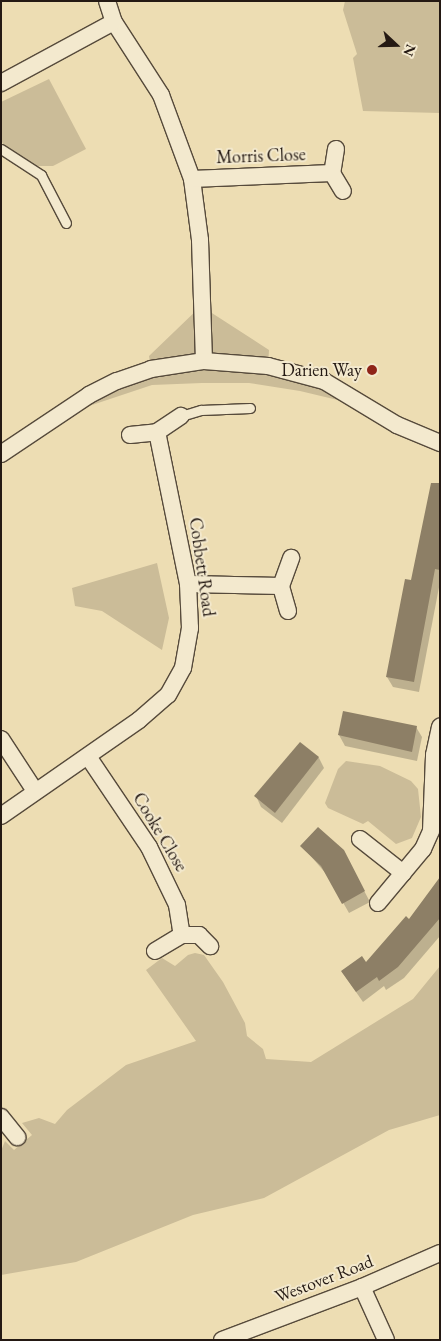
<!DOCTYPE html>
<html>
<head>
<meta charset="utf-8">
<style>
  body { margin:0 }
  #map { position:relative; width:441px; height:1341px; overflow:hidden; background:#edddb3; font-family:"EB Garamond",serif }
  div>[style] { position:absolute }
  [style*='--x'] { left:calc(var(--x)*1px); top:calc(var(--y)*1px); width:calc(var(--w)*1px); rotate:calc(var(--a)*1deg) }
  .green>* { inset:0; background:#cbbc98 }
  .shadow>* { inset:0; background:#0003 }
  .building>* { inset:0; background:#8d7f66 }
  .roads { filter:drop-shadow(1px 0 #564a3b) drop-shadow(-1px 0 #564a3b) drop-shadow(0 1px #564a3b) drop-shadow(0 -1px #564a3b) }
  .lane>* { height:9px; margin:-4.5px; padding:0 4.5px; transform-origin:4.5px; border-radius:4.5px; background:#f3e9ce }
  .street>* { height:16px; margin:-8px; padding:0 8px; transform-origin:8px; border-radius:8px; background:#f3e9ce }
  .dots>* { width:14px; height:14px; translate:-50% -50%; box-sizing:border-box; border:2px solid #f3e9ce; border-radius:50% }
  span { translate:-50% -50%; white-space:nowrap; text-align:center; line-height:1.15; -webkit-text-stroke:4px #f3e9ce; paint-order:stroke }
  .street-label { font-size:18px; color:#241913 }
  .poi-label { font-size:18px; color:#241913 }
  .right { translate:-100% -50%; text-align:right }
  .frame { position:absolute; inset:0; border:2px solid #241913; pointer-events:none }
  .north { position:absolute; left:371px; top:20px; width:50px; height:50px; -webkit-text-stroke:4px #f3e9ce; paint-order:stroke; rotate:111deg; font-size:14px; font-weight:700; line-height:20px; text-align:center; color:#241913 }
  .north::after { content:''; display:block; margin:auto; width:18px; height:22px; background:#241913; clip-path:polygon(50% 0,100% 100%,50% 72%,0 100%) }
</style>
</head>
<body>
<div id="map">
  <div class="green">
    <i style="clip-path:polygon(345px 1px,440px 1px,440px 113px,363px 111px,353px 58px,357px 54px,343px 10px)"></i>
    <i style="clip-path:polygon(49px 79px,86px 149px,53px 166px,37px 166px,4px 147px,1px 139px,1px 102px)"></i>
    <i style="clip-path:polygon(201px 306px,269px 350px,268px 366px,367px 407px,300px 391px,249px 383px,202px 383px,152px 385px,77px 410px,151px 369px,149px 356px)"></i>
    <i style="clip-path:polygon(157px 563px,169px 618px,162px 650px,102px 611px,75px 606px,72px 588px)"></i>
    <i style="clip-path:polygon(346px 761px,380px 766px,411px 781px,418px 789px,421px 817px,412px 838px,396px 844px,368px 821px,363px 824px,328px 808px,325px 803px,338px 769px)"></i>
    <i style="clip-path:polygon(195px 953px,204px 955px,223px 982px,245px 1023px,247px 1036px,263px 1049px,266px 1059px,311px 1062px,413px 999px,440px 966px,440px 1115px,389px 1130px,264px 1198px,193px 1215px,76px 1262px,1px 1275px,1px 1151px,5px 1141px,14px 1150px,32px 1135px,22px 1123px,39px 1118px,55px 1124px,67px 1110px,126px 1065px,196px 1041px,146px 970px,162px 958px,175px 966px,188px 955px)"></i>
  </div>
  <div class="shadow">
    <i style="clip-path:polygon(440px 492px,440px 582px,419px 692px,393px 687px,387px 677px)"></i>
    <i style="clip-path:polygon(416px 727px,422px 737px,417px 761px,345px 746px,339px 735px)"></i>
    <i style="clip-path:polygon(300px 744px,319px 758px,324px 768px,282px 823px,261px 807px,256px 796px)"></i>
    <i style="clip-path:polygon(302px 846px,349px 862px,370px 902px,349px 913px,328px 876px)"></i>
    <i style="clip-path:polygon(440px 880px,440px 936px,404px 978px,386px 990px,384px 986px,363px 1002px,342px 972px,366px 964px,409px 920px)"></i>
  </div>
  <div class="building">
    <i style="clip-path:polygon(431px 483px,440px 483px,440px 570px,435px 569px,414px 682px,386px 677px,405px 579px,411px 580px)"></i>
    <i style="clip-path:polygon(343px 711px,417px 726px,412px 752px,338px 735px)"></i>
    <i style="clip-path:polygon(300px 742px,319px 757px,275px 813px,254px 796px)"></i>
    <i style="clip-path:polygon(318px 827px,344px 850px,365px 891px,342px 904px,321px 866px,300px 846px)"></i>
    <i style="clip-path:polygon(440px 877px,440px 918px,398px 967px,379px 981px,377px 977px,356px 992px,341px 971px,362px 956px,366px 962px,406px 916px,409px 919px)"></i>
  </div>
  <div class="roads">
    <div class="lane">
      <i style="--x:1;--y:149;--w:48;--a:33"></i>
      <i style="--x:41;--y:175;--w:54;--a:62.5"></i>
      <i style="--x:181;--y:416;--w:21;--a:-17"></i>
      <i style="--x:201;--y:410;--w:49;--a:-2.3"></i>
    </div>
    <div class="street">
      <i style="--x:107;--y:1;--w:22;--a:72"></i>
      <i style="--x:114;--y:22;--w:87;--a:57.2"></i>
      <i style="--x:161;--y:95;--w:90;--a:69.7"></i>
      <i style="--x:192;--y:179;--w:62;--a:82.5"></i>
      <i style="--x:200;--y:240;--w:121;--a:88.1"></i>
      <i style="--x:1;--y:83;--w:128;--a:-28.4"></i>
      <i style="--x:336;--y:149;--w:24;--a:99"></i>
      <i style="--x:332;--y:173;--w:21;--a:59"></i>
      <i style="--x:192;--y:179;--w:140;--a:-2.5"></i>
      <i style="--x:130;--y:435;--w:27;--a:-6"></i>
      <i style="--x:157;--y:432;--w:29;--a:-34"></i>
      <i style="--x:1;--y:454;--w:106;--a:-33.8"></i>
      <i style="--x:89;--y:395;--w:31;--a:-27"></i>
      <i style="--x:117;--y:381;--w:36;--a:-19"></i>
      <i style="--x:151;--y:369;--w:54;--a:-8.6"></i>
      <i style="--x:204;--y:361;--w:64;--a:4.5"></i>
      <i style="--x:268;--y:366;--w:58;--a:15"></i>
      <i style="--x:324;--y:381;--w:85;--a:31.1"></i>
      <i style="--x:397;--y:425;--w:47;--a:22.7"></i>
      <i style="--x:188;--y:584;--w:93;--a:1.2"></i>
      <i style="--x:288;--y:611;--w:26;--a:-106"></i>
      <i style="--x:281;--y:586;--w:30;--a:-70"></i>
      <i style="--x:1;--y:739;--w:62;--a:56.8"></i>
      <i style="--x:89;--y:758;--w:107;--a:56"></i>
      <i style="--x:149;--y:847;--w:64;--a:64.2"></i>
      <i style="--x:177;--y:905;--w:30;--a:81"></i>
      <i style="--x:1;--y:816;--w:168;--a:-34.8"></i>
      <i style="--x:139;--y:720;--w:38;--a:-41"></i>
      <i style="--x:168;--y:695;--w:31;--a:-61"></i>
      <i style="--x:183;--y:668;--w:41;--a:-80.1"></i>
      <i style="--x:190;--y:628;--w:44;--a:-92.6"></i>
      <i style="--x:188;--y:584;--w:155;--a:-101.5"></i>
      <i style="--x:360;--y:839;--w:55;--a:38.3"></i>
      <i style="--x:378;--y:903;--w:70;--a:-50.2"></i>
      <i style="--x:423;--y:849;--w:20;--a:-66"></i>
      <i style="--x:431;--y:831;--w:76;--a:-87.7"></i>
      <i style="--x:434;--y:755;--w:29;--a:-78"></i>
      <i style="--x:155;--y:951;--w:31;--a:-31"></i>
      <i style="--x:182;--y:935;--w:17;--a:0"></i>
      <i style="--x:199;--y:935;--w:16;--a:45"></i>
      <i style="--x:1;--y:1117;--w:26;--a:51"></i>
      <i style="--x:362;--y:1287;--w:58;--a:65.6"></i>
      <i style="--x:222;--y:1340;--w:150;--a:-20.7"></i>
      <i style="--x:362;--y:1287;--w:85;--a:-23.6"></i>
    </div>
  </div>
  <div class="dots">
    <i style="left:372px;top:370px;background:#8f2418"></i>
  </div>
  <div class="street-label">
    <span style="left:261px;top:156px;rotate:-2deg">Morris Close</span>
    <span style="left:202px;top:567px;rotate:82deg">Cobbett Road</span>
    <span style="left:160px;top:832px;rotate:59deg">Cooke Close</span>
    <span style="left:324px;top:1279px;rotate:-21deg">Westover Road</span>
  </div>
  <div class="poi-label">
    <span class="right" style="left:362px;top:370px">Darien Way</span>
  </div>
  <div class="frame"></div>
  <div class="north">N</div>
</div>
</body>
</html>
